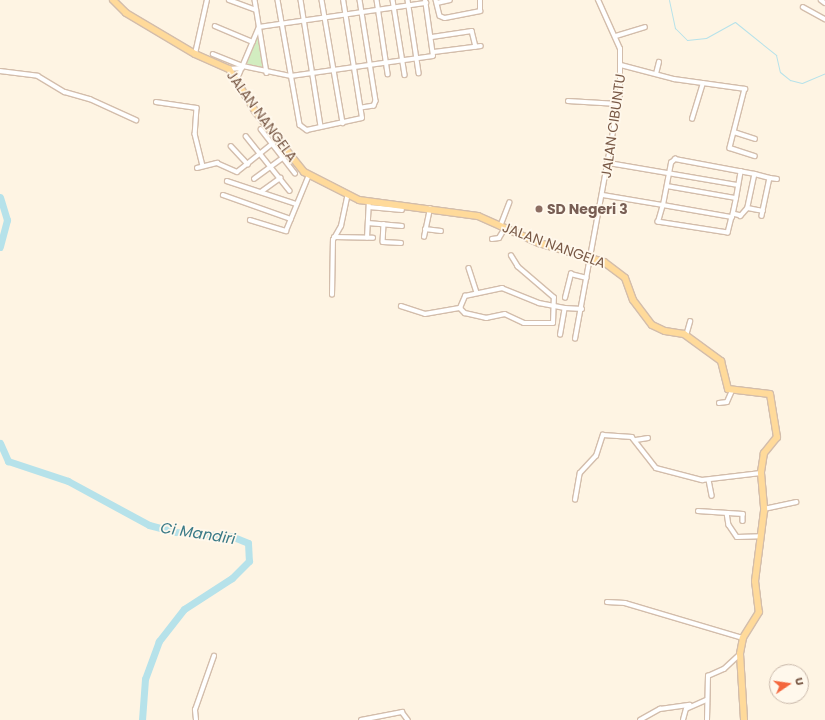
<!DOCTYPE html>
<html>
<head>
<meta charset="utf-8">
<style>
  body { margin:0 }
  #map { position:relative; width:825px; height:720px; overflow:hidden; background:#fef4e3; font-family:Poppins,sans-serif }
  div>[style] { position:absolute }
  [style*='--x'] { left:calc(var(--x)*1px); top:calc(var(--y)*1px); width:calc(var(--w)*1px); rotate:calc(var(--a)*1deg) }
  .green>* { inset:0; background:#d2edc0 }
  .stream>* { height:1px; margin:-0.5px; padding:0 0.5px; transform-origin:0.5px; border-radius:0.5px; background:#b6e2ea }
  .river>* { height:7px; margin:-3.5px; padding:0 3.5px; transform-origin:3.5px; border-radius:3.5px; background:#b6e2ea }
  .roads { filter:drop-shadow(1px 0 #d3bdab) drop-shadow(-1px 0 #d3bdab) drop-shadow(0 1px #d3bdab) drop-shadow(0 -1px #d3bdab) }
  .minor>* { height:3.5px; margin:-1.75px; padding:0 1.75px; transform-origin:1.75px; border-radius:1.75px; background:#fff }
  .primary>* { height:6px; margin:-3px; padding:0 3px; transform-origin:3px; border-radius:3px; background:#ffda9a }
  .dots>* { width:11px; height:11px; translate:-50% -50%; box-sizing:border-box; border:2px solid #fff8ec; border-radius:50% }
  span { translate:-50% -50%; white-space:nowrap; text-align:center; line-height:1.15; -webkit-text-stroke:3.5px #fff8ec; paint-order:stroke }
  .street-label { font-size:14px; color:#795946 }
  .education-label { font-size:14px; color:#785e54; font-weight:700 }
  .left { translate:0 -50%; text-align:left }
  .water-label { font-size:15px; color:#3b7a87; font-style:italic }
  .north { position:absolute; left:769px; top:664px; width:40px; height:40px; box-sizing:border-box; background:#fff8ec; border:1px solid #c9b8aa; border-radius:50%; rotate:77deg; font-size:11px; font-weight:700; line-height:16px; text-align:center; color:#795946 }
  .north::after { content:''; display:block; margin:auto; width:14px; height:18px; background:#f4673d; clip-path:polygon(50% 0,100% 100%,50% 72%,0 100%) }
</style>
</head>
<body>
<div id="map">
  <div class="green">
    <i style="clip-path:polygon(258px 33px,264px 65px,260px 69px,246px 63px)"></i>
  </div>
  <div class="stream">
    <i style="--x:669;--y:0;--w:29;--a:78"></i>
    <i style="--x:675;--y:28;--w:17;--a:45"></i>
    <i style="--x:687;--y:40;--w:19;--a:-6"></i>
    <i style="--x:706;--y:38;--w:33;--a:-29"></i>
    <i style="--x:735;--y:22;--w:53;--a:38.8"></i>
    <i style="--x:776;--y:55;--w:17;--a:77"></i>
    <i style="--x:780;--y:72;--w:13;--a:39"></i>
    <i style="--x:790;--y:80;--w:12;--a:14"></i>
    <i style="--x:802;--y:83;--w:25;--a:-23"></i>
  </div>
  <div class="river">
    <i style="--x:0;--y:197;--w:24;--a:73"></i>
    <i style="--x:7;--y:220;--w:28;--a:105"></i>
    <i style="--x:0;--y:443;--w:20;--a:66"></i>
    <i style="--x:8;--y:461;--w:63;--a:18.4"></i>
    <i style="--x:68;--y:481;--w:92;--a:28.5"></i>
    <i style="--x:149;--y:525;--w:27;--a:15"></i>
    <i style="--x:175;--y:532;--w:56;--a:4.1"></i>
    <i style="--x:231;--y:536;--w:18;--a:22"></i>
    <i style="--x:248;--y:543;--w:18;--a:87"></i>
    <i style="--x:249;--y:561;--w:24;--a:135"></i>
    <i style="--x:232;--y:578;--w:57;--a:147.1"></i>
    <i style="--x:184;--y:609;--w:41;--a:128"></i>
    <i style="--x:159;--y:641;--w:40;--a:110.2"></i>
    <i style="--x:145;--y:679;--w:41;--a:94.2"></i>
  </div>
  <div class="roads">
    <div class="minor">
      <i style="--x:229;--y:0;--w:29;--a:20"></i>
      <i style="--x:255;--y:0;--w:74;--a:80.7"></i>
      <i style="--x:278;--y:0;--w:127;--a:80"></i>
      <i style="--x:300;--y:125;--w:9;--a:36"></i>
      <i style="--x:307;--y:130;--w:56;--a:-12.3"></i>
      <i style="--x:362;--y:118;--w:120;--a:-99.1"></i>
      <i style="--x:301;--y:0;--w:128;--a:81"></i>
      <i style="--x:322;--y:0;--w:125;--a:80.3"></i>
      <i style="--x:360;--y:0;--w:102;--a:81"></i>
      <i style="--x:376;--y:101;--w:5;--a:112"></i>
      <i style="--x:374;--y:106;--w:13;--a:171"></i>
      <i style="--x:377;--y:0;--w:75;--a:81.5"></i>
      <i style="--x:393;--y:0;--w:76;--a:80.9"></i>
      <i style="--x:408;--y:0;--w:74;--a:81.4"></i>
      <i style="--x:436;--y:0;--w:16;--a:76"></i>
      <i style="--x:440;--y:16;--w:5;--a:22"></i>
      <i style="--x:445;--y:18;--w:36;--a:-11"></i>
      <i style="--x:480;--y:11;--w:11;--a:-90"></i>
      <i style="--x:821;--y:0;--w:5;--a:37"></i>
      <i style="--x:437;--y:3;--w:13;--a:-13"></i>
      <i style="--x:803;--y:7;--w:25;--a:29"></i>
      <i style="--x:215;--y:26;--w:41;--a:22.8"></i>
      <i style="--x:616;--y:36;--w:30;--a:-17"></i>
      <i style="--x:432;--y:37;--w:40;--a:-8.5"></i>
      <i style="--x:472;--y:31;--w:16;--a:76"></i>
      <i style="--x:434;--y:52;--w:47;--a:-7.3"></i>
      <i style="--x:195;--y:54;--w:55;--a:-77.5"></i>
      <i style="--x:213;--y:54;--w:32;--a:22"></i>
      <i style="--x:243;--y:66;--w:49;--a:11.8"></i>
      <i style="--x:291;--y:76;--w:143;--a:-8"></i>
      <i style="--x:433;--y:56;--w:57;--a:-98.1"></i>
      <i style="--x:621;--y:65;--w:55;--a:14.8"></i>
      <i style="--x:674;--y:79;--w:72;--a:8"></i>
      <i style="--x:745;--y:89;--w:61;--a:104.3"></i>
      <i style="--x:730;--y:148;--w:26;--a:18"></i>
      <i style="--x:229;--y:69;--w:13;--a:-4"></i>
      <i style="--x:0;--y:71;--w:38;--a:7"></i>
      <i style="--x:38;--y:76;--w:31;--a:31"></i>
      <i style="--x:65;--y:92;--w:26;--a:16"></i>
      <i style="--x:90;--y:99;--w:51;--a:24.5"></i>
      <i style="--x:656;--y:74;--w:12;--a:-76"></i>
      <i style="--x:237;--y:79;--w:56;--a:-67.1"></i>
      <i style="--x:259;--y:27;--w:169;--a:-8.2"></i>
      <i style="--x:568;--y:101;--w:50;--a:3.4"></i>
      <i style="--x:156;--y:102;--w:41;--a:8.3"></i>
      <i style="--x:197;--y:108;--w:26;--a:94"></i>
      <i style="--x:195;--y:134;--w:33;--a:76"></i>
      <i style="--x:692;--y:119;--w:37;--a:-73"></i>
      <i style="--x:261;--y:129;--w:56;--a:52.3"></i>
      <i style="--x:734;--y:132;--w:22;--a:18"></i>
      <i style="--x:246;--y:136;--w:70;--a:51.3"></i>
      <i style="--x:231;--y:146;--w:25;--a:47"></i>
      <i style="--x:609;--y:163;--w:131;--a:9.7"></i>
      <i style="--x:197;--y:168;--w:21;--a:-14"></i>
      <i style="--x:217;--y:163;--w:22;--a:24"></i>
      <i style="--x:237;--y:172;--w:51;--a:-38.7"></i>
      <i style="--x:755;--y:174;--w:16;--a:15"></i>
      <i style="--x:770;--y:178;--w:34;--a:102"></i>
      <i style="--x:770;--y:178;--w:7;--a:8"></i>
      <i style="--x:254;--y:179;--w:42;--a:-36.3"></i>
      <i style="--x:227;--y:181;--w:73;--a:18.4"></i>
      <i style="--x:667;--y:186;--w:70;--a:9.9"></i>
      <i style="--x:736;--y:198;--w:27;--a:-80"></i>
      <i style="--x:261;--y:192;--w:24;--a:-36"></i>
      <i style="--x:223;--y:195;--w:72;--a:19.4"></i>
      <i style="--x:603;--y:195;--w:61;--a:9.5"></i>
      <i style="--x:663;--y:205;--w:43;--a:-79.2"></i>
      <i style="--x:671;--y:163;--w:6;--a:-45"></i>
      <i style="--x:675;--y:159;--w:81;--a:10.6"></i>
      <i style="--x:755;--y:174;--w:35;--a:102"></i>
      <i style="--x:748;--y:208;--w:11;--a:131"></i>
      <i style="--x:741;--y:216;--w:8;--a:-166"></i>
      <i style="--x:369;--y:207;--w:33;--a:5"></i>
      <i style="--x:748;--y:208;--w:15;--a:11"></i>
      <i style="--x:763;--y:211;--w:5;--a:101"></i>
      <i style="--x:732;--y:217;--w:16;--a:104"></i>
      <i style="--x:728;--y:233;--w:71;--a:-171.1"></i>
      <i style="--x:658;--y:222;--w:18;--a:-74"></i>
      <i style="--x:663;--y:205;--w:70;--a:9.9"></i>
      <i style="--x:732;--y:217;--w:19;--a:-78"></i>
      <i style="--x:250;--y:220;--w:38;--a:17"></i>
      <i style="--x:286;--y:231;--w:61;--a:-67.7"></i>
      <i style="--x:368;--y:223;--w:34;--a:5"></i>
      <i style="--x:384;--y:224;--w:18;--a:93"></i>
      <i style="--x:383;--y:242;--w:18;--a:3"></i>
      <i style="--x:500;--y:227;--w:26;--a:-69"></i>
      <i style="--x:425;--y:229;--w:16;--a:7"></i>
      <i style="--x:334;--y:237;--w:39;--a:1"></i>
      <i style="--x:424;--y:237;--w:29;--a:-78"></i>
      <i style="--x:367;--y:238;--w:35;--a:-87"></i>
      <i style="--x:492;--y:239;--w:7;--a:-8"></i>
      <i style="--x:499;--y:238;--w:12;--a:-59"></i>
      <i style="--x:469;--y:268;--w:25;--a:72"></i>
      <i style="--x:332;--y:295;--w:55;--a:-89"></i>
      <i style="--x:333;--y:240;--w:16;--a:-60"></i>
      <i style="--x:341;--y:226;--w:30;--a:-78"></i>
      <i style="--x:565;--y:298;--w:25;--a:-76"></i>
      <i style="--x:571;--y:274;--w:16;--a:14"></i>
      <i style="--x:401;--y:306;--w:25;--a:18"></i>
      <i style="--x:425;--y:314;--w:36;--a:-10"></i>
      <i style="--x:460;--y:308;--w:7;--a:45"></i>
      <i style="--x:465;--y:313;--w:22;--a:13"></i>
      <i style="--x:486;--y:318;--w:19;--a:-12"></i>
      <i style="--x:505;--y:314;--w:21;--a:25"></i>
      <i style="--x:524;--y:323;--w:29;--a:0"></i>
      <i style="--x:553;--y:323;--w:25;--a:-88"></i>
      <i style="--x:554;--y:298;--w:48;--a:-139.3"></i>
      <i style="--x:518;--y:267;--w:13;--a:-122"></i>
      <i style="--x:460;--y:308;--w:13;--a:-67"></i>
      <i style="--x:465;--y:296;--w:38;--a:-12"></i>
      <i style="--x:502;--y:288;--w:40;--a:22"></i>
      <i style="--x:539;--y:303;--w:26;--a:11"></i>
      <i style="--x:560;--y:335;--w:27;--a:-80"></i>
      <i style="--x:565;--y:308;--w:17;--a:3"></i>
      <i style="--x:686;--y:336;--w:15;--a:-74"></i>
      <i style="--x:575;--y:339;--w:250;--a:-79.6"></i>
      <i style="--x:620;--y:93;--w:44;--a:-90"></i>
      <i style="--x:620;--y:49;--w:54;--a:-114.2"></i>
      <i style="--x:719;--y:403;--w:8;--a:-7"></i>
      <i style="--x:727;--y:402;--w:12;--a:-66"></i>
      <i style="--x:636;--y:440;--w:12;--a:-9"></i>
      <i style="--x:709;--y:480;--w:16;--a:79"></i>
      <i style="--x:575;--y:500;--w:27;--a:-80"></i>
      <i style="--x:580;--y:473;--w:23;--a:-47"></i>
      <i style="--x:596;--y:456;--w:22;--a:-72"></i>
      <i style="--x:603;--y:435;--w:29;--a:4"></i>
      <i style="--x:632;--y:437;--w:39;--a:52"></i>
      <i style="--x:656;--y:468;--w:48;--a:14.6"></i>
      <i style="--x:702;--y:480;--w:59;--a:-6.8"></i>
      <i style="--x:764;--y:509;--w:33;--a:-12"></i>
      <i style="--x:698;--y:511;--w:45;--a:3.8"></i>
      <i style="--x:743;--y:514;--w:7;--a:90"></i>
      <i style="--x:727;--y:513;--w:12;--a:81"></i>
      <i style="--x:729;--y:525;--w:14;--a:56"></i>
      <i style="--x:737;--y:537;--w:24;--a:-2"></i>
      <i style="--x:607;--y:602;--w:18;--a:3"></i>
      <i style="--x:625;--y:603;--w:123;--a:16.5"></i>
      <i style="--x:196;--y:720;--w:10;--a:-96"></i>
      <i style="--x:195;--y:710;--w:57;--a:-70.6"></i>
      <i style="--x:361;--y:720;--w:42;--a:-11"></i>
      <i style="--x:402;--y:712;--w:10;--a:53"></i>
      <i style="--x:640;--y:720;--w:23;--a:-29"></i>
      <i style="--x:660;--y:709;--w:30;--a:-8"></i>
      <i style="--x:683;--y:720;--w:11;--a:-75"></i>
      <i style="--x:686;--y:709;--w:22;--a:-24"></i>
      <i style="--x:707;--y:720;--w:44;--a:-88.7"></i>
      <i style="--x:708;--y:676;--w:17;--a:-24"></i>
      <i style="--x:724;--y:669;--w:22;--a:-43"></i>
    </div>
    <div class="primary">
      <i style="--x:113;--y:0;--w:18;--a:45"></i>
      <i style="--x:126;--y:13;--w:80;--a:30.7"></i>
      <i style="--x:195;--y:54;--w:37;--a:24"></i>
      <i style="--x:229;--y:69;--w:49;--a:58.2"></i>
      <i style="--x:255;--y:111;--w:78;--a:51.2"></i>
      <i style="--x:304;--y:172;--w:62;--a:27"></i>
      <i style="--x:359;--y:200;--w:120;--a:7.7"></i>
      <i style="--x:478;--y:216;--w:67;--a:23.9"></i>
      <i style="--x:539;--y:243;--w:68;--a:16.3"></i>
      <i style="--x:604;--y:262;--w:26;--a:37"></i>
      <i style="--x:625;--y:278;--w:23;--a:70"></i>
      <i style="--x:633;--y:300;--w:31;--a:53"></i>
      <i style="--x:652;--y:325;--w:14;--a:25"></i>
      <i style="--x:665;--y:331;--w:19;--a:9"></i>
      <i style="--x:684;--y:334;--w:46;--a:36.1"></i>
      <i style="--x:721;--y:361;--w:29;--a:76"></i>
      <i style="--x:728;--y:389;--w:42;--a:6.8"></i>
      <i style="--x:770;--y:394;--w:44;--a:80.8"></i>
      <i style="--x:777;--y:437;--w:21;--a:129"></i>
      <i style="--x:764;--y:453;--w:20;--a:99"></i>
      <i style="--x:761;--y:473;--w:38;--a:85"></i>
      <i style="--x:764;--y:511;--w:71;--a:97.3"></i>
      <i style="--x:755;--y:581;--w:31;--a:83"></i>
      <i style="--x:759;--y:612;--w:31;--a:122"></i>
      <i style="--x:743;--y:638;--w:16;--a:101"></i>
      <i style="--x:740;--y:654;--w:66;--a:86.5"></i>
    </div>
  </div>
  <div class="dots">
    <i style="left:539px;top:209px;background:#8d6e63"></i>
  </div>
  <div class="street-label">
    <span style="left:262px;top:116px;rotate:54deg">JALAN NANGELA</span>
    <span style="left:613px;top:126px;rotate:-82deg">JALAN CIBUNTU</span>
    <span style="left:554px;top:245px;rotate:20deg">JALAN NANGELA</span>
  </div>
  <div class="education-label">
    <span class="left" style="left:547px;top:209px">SD Negeri 3</span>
  </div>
  <div class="water-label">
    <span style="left:198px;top:533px;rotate:9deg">Ci Mandiri</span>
  </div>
  <div class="north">U</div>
</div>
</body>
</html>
